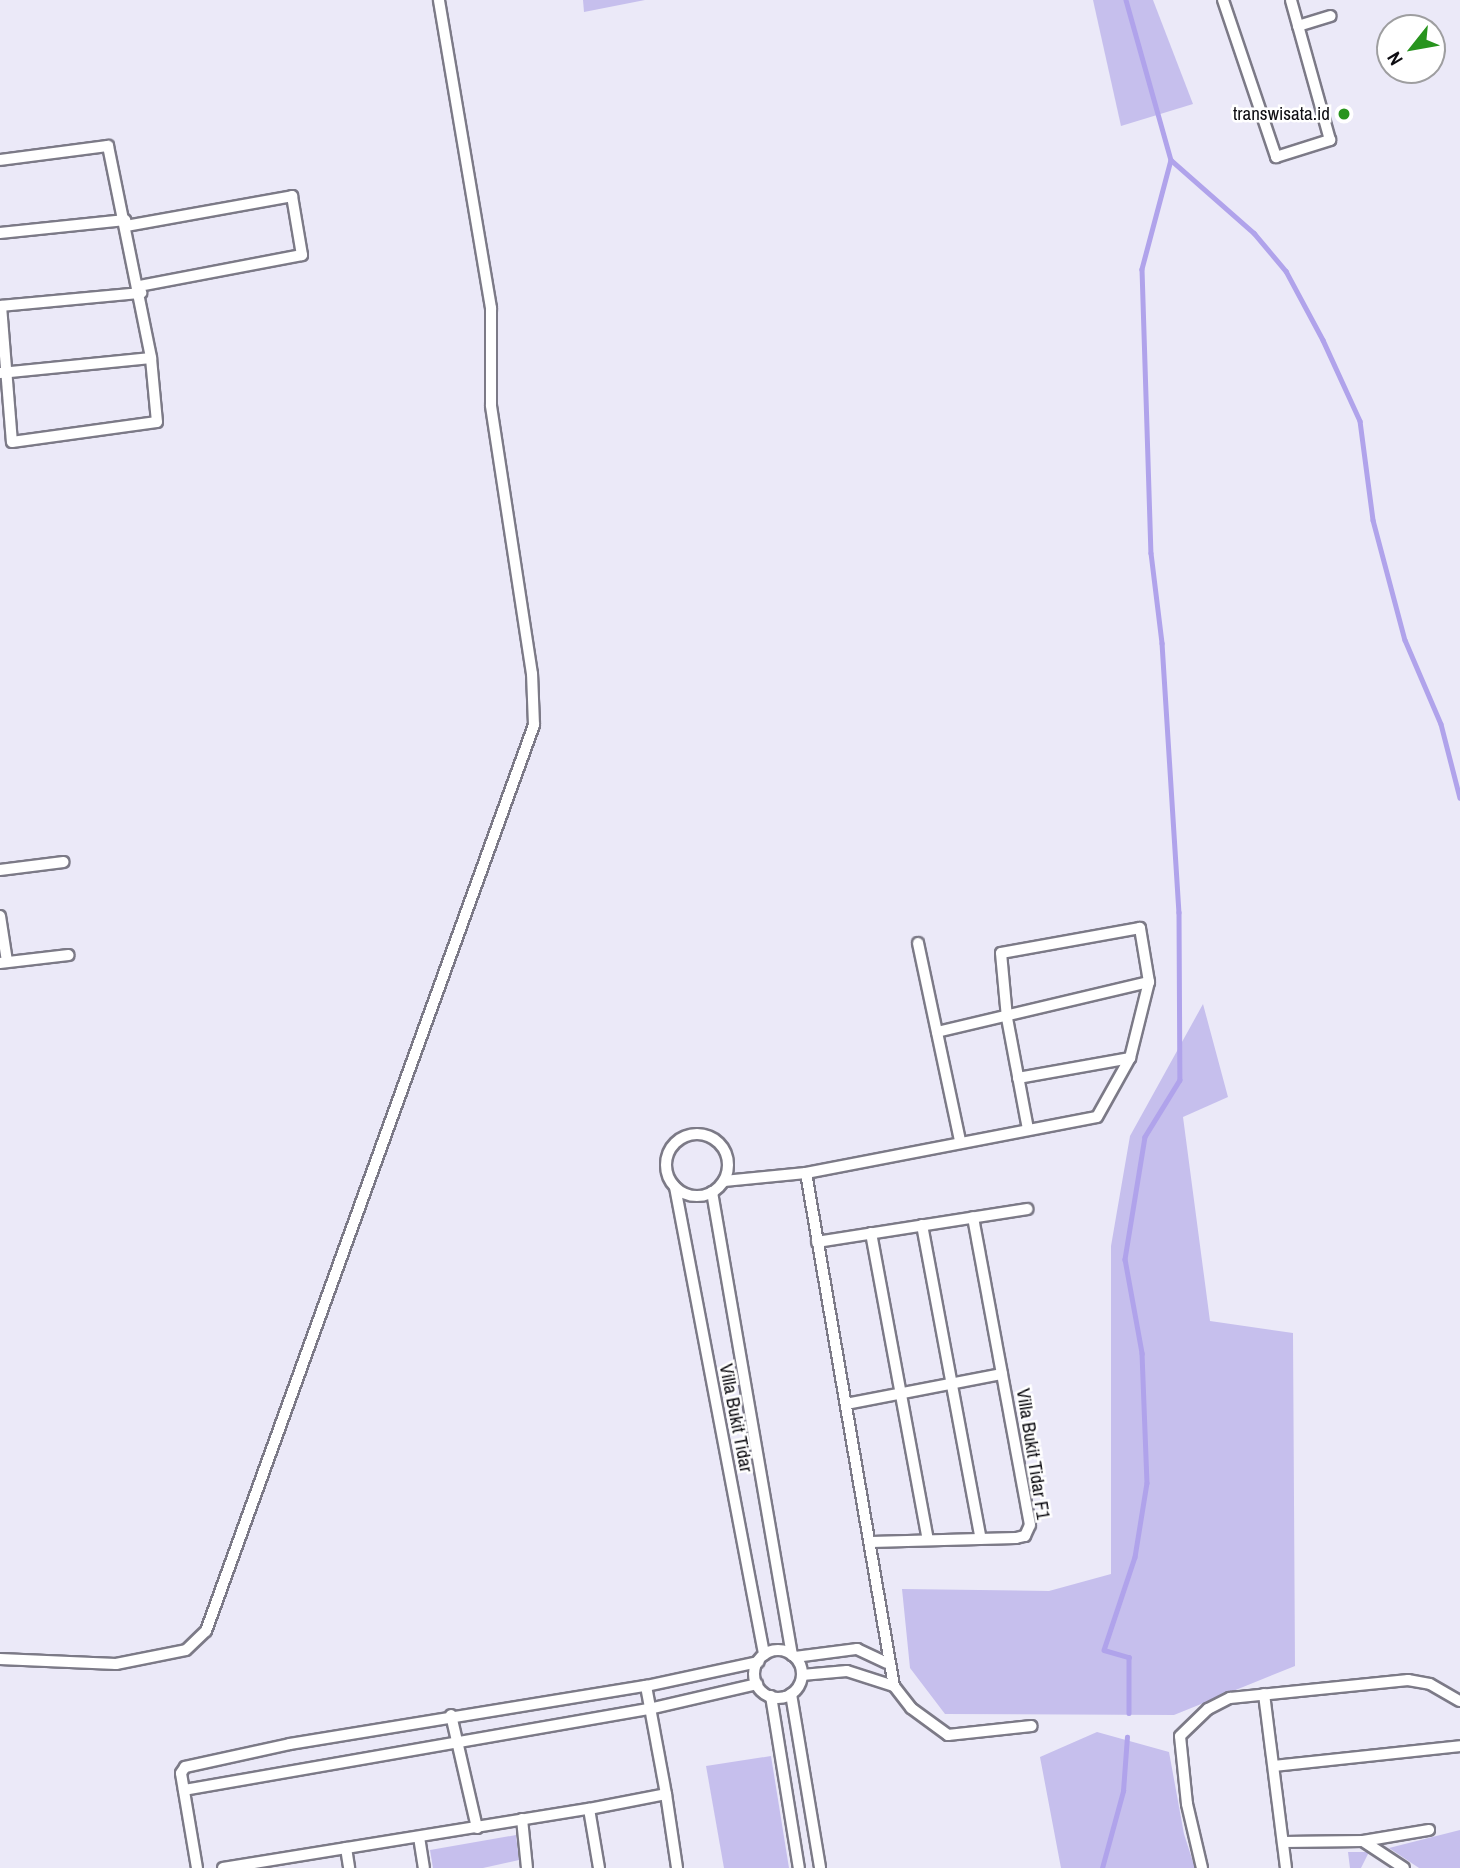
<!DOCTYPE html>
<html>
<head>
<meta charset="utf-8">
<style>
  body { margin:0 }
  #map { position:relative; width:1460px; height:1868px; overflow:hidden; background:#ebe9f8; font-family:"Archivo Narrow",sans-serif }
  div>[style] { position:absolute }
  [style*='--x'] { left:calc(var(--x)*1px); top:calc(var(--y)*1px); width:calc(var(--w)*1px); rotate:calc(var(--a)*1deg) }
  .green>* { inset:0; background:#c6bfed }
  .stream>* { height:4.5px; margin:-2.25px; padding:0 2.25px; transform-origin:2.25px; border-radius:2.25px; background:#b0a3eb }
  .roads { filter:drop-shadow(2px 0 #7c7a87) drop-shadow(-2px 0 #7c7a87) drop-shadow(0 2px #7c7a87) drop-shadow(0 -2px #7c7a87) }
  .minor>* { height:10px; margin:-5px; padding:0 5px; transform-origin:5px; border-radius:5px; background:#fff }
  .minor>.ring { margin:-5px; padding:0; box-sizing:content-box; background:none; border:10px solid #fff; border-radius:50% }
  .dots>* { width:19px; height:19px; translate:-50% -50%; box-sizing:border-box; border:4px solid #fff; border-radius:50% }
  span { translate:-50% -50%; white-space:nowrap; text-align:center; line-height:1.15; -webkit-text-stroke:5px #fff; paint-order:stroke }
  .poi-label { font-size:19px; color:#0d0c11 }
  .right { translate:-100% -50%; text-align:right }
  .street-label { font-size:19px; color:#0d0c11 }
  .north { position:absolute; left:1376px; top:14px; width:70px; height:70px; box-sizing:border-box; background:#fff; border:2px solid #9e9ea0; border-radius:50%; rotate:239deg; font-size:19px; font-weight:700; line-height:28px; text-align:center; color:#0d0c11 }
  .north::after { content:''; display:block; margin:auto; width:24px; height:32px; background:#28941e; clip-path:polygon(50% 0,100% 100%,50% 72%,0 100%) }
</style>
</head>
<body>
<div id="map">
  <div class="green">
    <i style="clip-path:polygon(583px 0,645px 0,584px 12px)"></i>
    <i style="clip-path:polygon(1093px 0,1153px 0,1193px 104px,1121px 126px)"></i>
    <i style="clip-path:polygon(1203px 1004px,1228px 1097px,1183px 1117px,1210px 1321px,1293px 1333px,1295px 1666px,1174px 1715px,945px 1714px,910px 1668px,902px 1589px,1049px 1591px,1111px 1574px,1111px 1246px,1130px 1136px)"></i>
    <i style="clip-path:polygon(1097px 1732px,1169px 1752px,1184px 1834px,1195px 1868px,1061px 1868px,1040px 1757px)"></i>
    <i style="clip-path:polygon(771px 1756px,789px 1868px,724px 1868px,706px 1766px)"></i>
    <i style="clip-path:polygon(1460px 1830px,1460px 1868px,1419px 1868px,1389px 1848px)"></i>
    <i style="clip-path:polygon(516px 1835px,519px 1860px,483px 1868px,433px 1868px,430px 1850px)"></i>
    <i style="clip-path:polygon(1348px 1852px,1369px 1852px,1361px 1868px,1350px 1868px)"></i>
  </div>
  <div class="stream">
    <i style="--x:1126;--y:0;--w:166;--a:74.3"></i>
    <i style="--x:1171;--y:160;--w:113;--a:104.9"></i>
    <i style="--x:1142;--y:269;--w:284;--a:88.2"></i>
    <i style="--x:1151;--y:553;--w:91;--a:83"></i>
    <i style="--x:1162;--y:643;--w:270;--a:86.4"></i>
    <i style="--x:1179;--y:912;--w:168;--a:89.7"></i>
    <i style="--x:1180;--y:1080;--w:67;--a:121.6"></i>
    <i style="--x:1145;--y:1137;--w:124;--a:99.3"></i>
    <i style="--x:1125;--y:1259;--w:96;--a:79.7"></i>
    <i style="--x:1142;--y:1353;--w:130;--a:87.8"></i>
    <i style="--x:1147;--y:1483;--w:75;--a:99.2"></i>
    <i style="--x:1135;--y:1557;--w:98;--a:108.4"></i>
    <i style="--x:1104;--y:1650;--w:26;--a:16"></i>
    <i style="--x:1129;--y:1657;--w:56;--a:90"></i>
    <i style="--x:1171;--y:160;--w:111;--a:41.3"></i>
    <i style="--x:1254;--y:233;--w:50;--a:49.9"></i>
    <i style="--x:1286;--y:271;--w:78;--a:61.8"></i>
    <i style="--x:1323;--y:340;--w:89;--a:65.4"></i>
    <i style="--x:1360;--y:421;--w:100;--a:82.5"></i>
    <i style="--x:1373;--y:520;--w:124;--a:75.1"></i>
    <i style="--x:1405;--y:640;--w:91;--a:66.8"></i>
    <i style="--x:1441;--y:724;--w:76;--a:75.6"></i>
    <i style="--x:1102;--y:1868;--w:80;--a:-74.7"></i>
    <i style="--x:1123;--y:1791;--w:54;--a:-85.8"></i>
  </div>
  <div class="roads">
    <div class="minor">
      <i style="--x:1223;--y:0;--w:166;--a:71.3"></i>
      <i style="--x:1276;--y:157;--w:57;--a:-17.5"></i>
      <i style="--x:1330;--y:140;--w:145;--a:-105.6"></i>
      <i style="--x:1298;--y:26;--w:34;--a:-17"></i>
      <i style="--x:0;--y:160;--w:109;--a:-7.4"></i>
      <i style="--x:108;--y:146;--w:216;--a:78.5"></i>
      <i style="--x:151;--y:358;--w:152;--a:174.3"></i>
      <i style="--x:126;--y:226;--w:169;--a:-10.2"></i>
      <i style="--x:292;--y:196;--w:60;--a:80.4"></i>
      <i style="--x:302;--y:255;--w:165;--a:169.2"></i>
      <i style="--x:0;--y:233;--w:126;--a:-5.9"></i>
      <i style="--x:0;--y:306;--w:142;--a:-5.3"></i>
      <i style="--x:1;--y:306;--w:136;--a:85.4"></i>
      <i style="--x:12;--y:442;--w:146;--a:-7.9"></i>
      <i style="--x:157;--y:422;--w:64;--a:-95.4"></i>
      <i style="--x:0;--y:870;--w:64;--a:-7.2"></i>
      <i style="--x:0;--y:916;--w:46;--a:81.2"></i>
      <i style="--x:918;--y:943;--w:202;--a:78"></i>
      <i style="--x:0;--y:963;--w:69;--a:-6.6"></i>
      <i style="--x:937;--y:1032;--w:218;--a:-13.3"></i>
      <i style="--x:1018;--y:1078;--w:114;--a:-10.1"></i>
      <i class="ring" style="left:666px;top:1134px;width:52px;height:52px"></i>
      <i style="--x:806;--y:1173;--w:520;--a:80.27"></i>
      <i style="--x:894;--y:1686;--w:28;--a:52"></i>
      <i style="--x:911;--y:1708;--w:46;--a:36.1"></i>
      <i style="--x:948;--y:1735;--w:84;--a:-6.1"></i>
      <i style="--x:724;--y:1181;--w:82;--a:-5.6"></i>
      <i style="--x:806;--y:1173;--w:296;--a:-10.9"></i>
      <i style="--x:1097;--y:1117;--w:68;--a:-60.8"></i>
      <i style="--x:1130;--y:1058;--w:78;--a:-76"></i>
      <i style="--x:1149;--y:982;--w:55;--a:-99.5"></i>
      <i style="--x:1140;--y:928;--w:141;--a:169.8"></i>
      <i style="--x:1001;--y:953;--w:65;--a:84.7"></i>
      <i style="--x:1007;--y:1018;--w:113;--a:79.3"></i>
      <i style="--x:675;--y:1187;--w:476;--a:79.2"></i>
      <i style="--x:712;--y:1192;--w:470;--a:80.2"></i>
      <i style="--x:922;--y:1225;--w:319;--a:79.4"></i>
      <i style="--x:871;--y:1233;--w:312;--a:79.5"></i>
      <i style="--x:817;--y:1242;--w:213;--a:-8.9"></i>
      <i style="--x:846;--y:1404;--w:159;--a:-10.9"></i>
      <i style="--x:871;--y:1542;--w:145;--a:-1.6"></i>
      <i style="--x:1016;--y:1538;--w:9;--a:-13"></i>
      <i style="--x:1025;--y:1536;--w:12;--a:-66"></i>
      <i style="--x:1030;--y:1525;--w:313;--a:-100.5"></i>
      <i class="ring" style="left:754px;top:1650px;width:38px;height:38px"></i>
      <i style="--x:795;--y:1657;--w:63;--a:-7.4"></i>
      <i style="--x:857;--y:1649;--w:33;--a:25"></i>
      <i style="--x:0;--y:1659;--w:116;--a:2.5"></i>
      <i style="--x:116;--y:1664;--w:71;--a:-11.3"></i>
      <i style="--x:186;--y:1650;--w:28;--a:-44"></i>
      <i style="--x:206;--y:1631;--w:964;--a:-70.1"></i>
      <i style="--x:534;--y:725;--w:51;--a:-92.2"></i>
      <i style="--x:532;--y:674;--w:272;--a:-98.7"></i>
      <i style="--x:491;--y:405;--w:97;--a:-90"></i>
      <i style="--x:491;--y:308;--w:312;--a:-99.6"></i>
      <i style="--x:802;--y:1675;--w:45;--a:-5.1"></i>
      <i style="--x:847;--y:1671;--w:49;--a:17.7"></i>
      <i style="--x:646;--y:1686;--w:110;--a:79.5"></i>
      <i style="--x:791;--y:1694;--w:176;--a:80.5"></i>
      <i style="--x:1264;--y:1694;--w:175;--a:82.8"></i>
      <i style="--x:771;--y:1696;--w:174;--a:80.8"></i>
      <i style="--x:451;--y:1715;--w:116;--a:77"></i>
      <i style="--x:1274;--y:1766;--w:187;--a:-6.1"></i>
      <i style="--x:184;--y:1790;--w:472;--a:-9.9"></i>
      <i style="--x:649;--y:1709;--w:111;--a:-13"></i>
      <i style="--x:522;--y:1819;--w:49;--a:84.2"></i>
      <i style="--x:419;--y:1837;--w:31;--a:81"></i>
      <i style="--x:1363;--y:1841;--w:49;--a:33.4"></i>
      <i style="--x:1284;--y:1842;--w:79;--a:-0.7"></i>
      <i style="--x:1363;--y:1841;--w:67;--a:-9.5"></i>
      <i style="--x:346;--y:1848;--w:20;--a:81"></i>
      <i style="--x:197;--y:1868;--w:96;--a:-99.6"></i>
      <i style="--x:181;--y:1773;--w:7;--a:-56"></i>
      <i style="--x:185;--y:1767;--w:107;--a:-12.4"></i>
      <i style="--x:290;--y:1744;--w:361;--a:-9.3"></i>
      <i style="--x:646;--y:1686;--w:115;--a:-12.1"></i>
      <i style="--x:223;--y:1868;--w:371;--a:-9.2"></i>
      <i style="--x:599;--y:1868;--w:60;--a:-99.6"></i>
      <i style="--x:589;--y:1809;--w:78;--a:-11"></i>
      <i style="--x:666;--y:1794;--w:75;--a:81.5"></i>
      <i style="--x:1202;--y:1868;--w:66;--a:-103.2"></i>
      <i style="--x:1187;--y:1804;--w:68;--a:-95.9"></i>
      <i style="--x:1180;--y:1736;--w:39;--a:-44"></i>
      <i style="--x:1208;--y:1709;--w:25;--a:-27"></i>
      <i style="--x:1230;--y:1698;--w:179;--a:-5.8"></i>
      <i style="--x:1408;--y:1680;--w:22;--a:10"></i>
      <i style="--x:1430;--y:1684;--w:34;--a:30"></i>
    </div>
  </div>
  <div class="dots">
    <i style="left:1344px;top:114px;background:#28941e"></i>
  </div>
  <div class="poi-label">
    <span class="right" style="left:1330px;top:114px">transwisata.id</span>
  </div>
  <div class="street-label">
    <span style="left:736px;top:1418px;rotate:79deg">Villa Bukit Tidar</span>
    <span style="left:1033px;top:1454px;rotate:81deg">Villa Bukit Tidar F1</span>
  </div>
  <div class="north">N</div>
</div>
</body>
</html>
